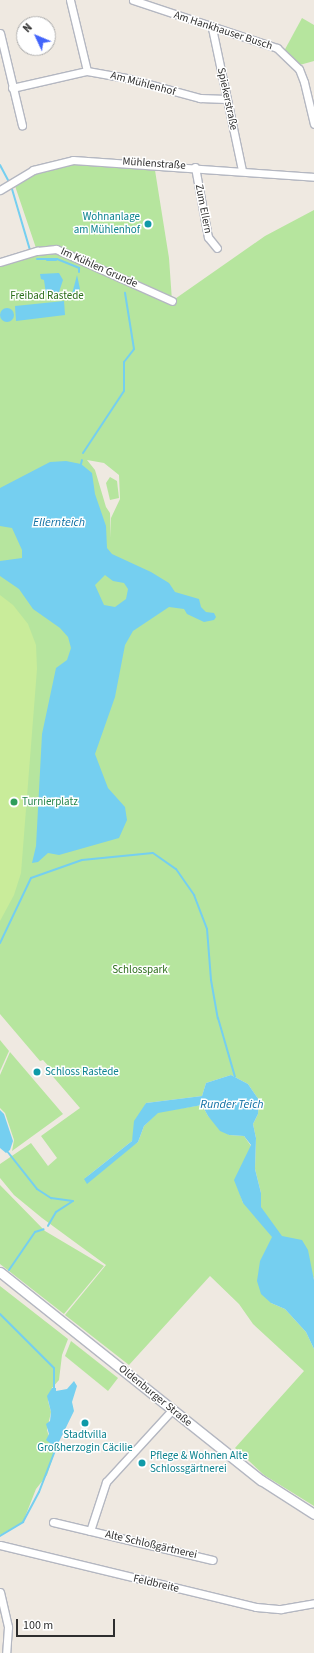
<!DOCTYPE html>
<html>
<head>
<meta charset="utf-8">
<style>
  body { margin:0 }
  #map { position:relative; width:314px; height:1653px; overflow:hidden; background:#efe9e1; font-family:"Source Sans 3",sans-serif }
  div>[style] { position:absolute }
  [style*='--x'] { left:calc(var(--x)*1px); top:calc(var(--y)*1px); width:calc(var(--w)*1px); rotate:calc(var(--a)*1deg) }
  .green>* { inset:0; background:#b6e59e }
  .pitch>* { inset:0; background:#c9ec9a }
  .water>* { inset:0; background:#75cff0 }
  .round { border-radius:50% }
  .stream>* { height:2px; margin:-1px; padding:0 1px; transform-origin:1px; border-radius:1px; background:#75cff0 }
  .roads { filter:drop-shadow(1px 0 #b4b7c1) drop-shadow(-1px 0 #b4b7c1) drop-shadow(0 1px #b4b7c1) drop-shadow(0 -1px #b4b7c1) }
  .street>* { height:7px; margin:-3.5px; padding:0 3.5px; transform-origin:3.5px; border-radius:3.5px; background:#fff }
  .secondary>* { height:9px; margin:-4.5px; padding:0 4.5px; transform-origin:4.5px; border-radius:4.5px; background:#fff }
  .dots>* { width:11px; height:11px; translate:-50% -50%; box-sizing:border-box; border:2px solid #fff; border-radius:50% }
  span { translate:-50% -50%; white-space:nowrap; text-align:center; line-height:1.15; -webkit-text-stroke:3px #fff; paint-order:stroke }
  .street-label { font-size:11px; color:#2e2e2e }
  .culture-label { font-size:11px; color:#0d838f }
  .right { translate:-100% -50%; text-align:right }
  .left { translate:0 -50%; text-align:left }
  .park-label { font-size:11px; color:#2c6e1b }
  .leisure-label { font-size:11px; color:#27864d }
  .water-label { font-size:12px; color:#0d6fa3; font-style:italic }
  .north { position:absolute; left:16px; top:16px; width:40px; height:40px; box-sizing:border-box; background:#fff; border:1px solid #ababab; border-radius:50%; rotate:314deg; font-size:11px; font-weight:700; line-height:16px; text-align:center; color:#2e2e2e }
  .north::after { content:''; display:block; margin:auto; width:14px; height:18px; background:#4264fb; clip-path:polygon(50% 0,100% 100%,50% 72%,0 100%) }
  .scale { position:absolute; left:16px; top:1619px; width:99px; height:18px; box-sizing:border-box; border:2px solid #2e2e2e; border-top:0; padding-left:5px; font-size:12px; line-height:14px; white-space:nowrap; color:#2e2e2e; -webkit-text-stroke:3px #fff; paint-order:stroke }
</style>
</head>
<body>
<div id="map">
  <div class="green">
    <i style="clip-path:polygon(302px 18px,314px 25px,314px 61px,296px 66px,283px 53px)"></i>
    <i style="clip-path:polygon(evenodd,54px 163px,154px 164px,169px 258px,172px 301px,265px 236px,314px 210px,314px 1280px,312px 1273px,271px 1303px,285px 1309px,306px 1332px,314px 1349px,314px 1506px,264px 1475px,235px 1448px,304px 1371px,253px 1324px,239px 1304px,210px 1276px,129px 1365px,65px 1315px,106px 1265px,42px 1218px,14px 1195px,0 1178px,0 1164px,31px 1143px,48px 1166px,57px 1158px,41px 1136px,80px 1108px,49px 1072px,51px 1069px,43px 1060px,40px 1061px,0 1014px,0 263px,37px 251px,14px 183px,54px 163px,87px 460px,104px 463px,119px 475px,120px 499px,111px 518px,111px 538px,110px 513px,106px 507px,95px 470px,87px 460px,54px 163px,231px 1075px,248px 1084px,259px 1100px,258px 1114px,253px 1124px,256px 1138px,255px 1169px,261px 1193px,261px 1207px,243px 1203px,240px 1194px,251px 1146px,244px 1136px,229px 1135px,208px 1116px,202px 1105px,158px 1112px,144px 1126px,138px 1142px,84px 1179px,132px 1141px,146px 1103px,202px 1096px,206px 1083px,231px 1075px)"></i>
    <i style="clip-path:polygon(110px 477px,117px 481px,119px 498px,110px 500px,106px 483px)"></i>
    <i style="clip-path:polygon(0 1040px,9px 1051px,0 1071px)"></i>
    <i style="clip-path:polygon(10px 1052px,63px 1114px,12px 1151px,14px 1140px,5px 1113px,0 1108px,0 1075px)"></i>
    <i style="clip-path:polygon(0 1185px,45px 1231px,104px 1266px,64px 1314px,0 1264px)"></i>
    <i style="clip-path:polygon(0 1286px,68px 1339px,62px 1355px,59px 1380px,52px 1388px,48px 1401px,51px 1412px,47px 1430px,52px 1446px,56px 1448px,47px 1475px,36px 1489px,23px 1522px,0 1535px)"></i>
    <i style="clip-path:polygon(71px 1341px,118px 1378px,108px 1391px,65px 1356px)"></i>
  </div>
  <div class="pitch">
    <i style="clip-path:polygon(0 595px,13px 605px,28px 624px,36px 645px,37px 669px,21px 873px,14px 895px,0 921px)"></i>
  </div>
  <div class="water">
    <i style="clip-path:polygon(59px 273px,63px 280px,59px 292px,46px 294px,44px 280px,41px 279px,40px 274px)"></i>
    <i style="clip-path:polygon(77px 275px,80px 289px,72px 294px)"></i>
    <i style="clip-path:polygon(64px 301px,65px 315px,16px 321px,15px 306px)"></i>
    <i class="round" style="left:0;top:308px;width:14px;height:14px"></i>
    <i style="clip-path:polygon(evenodd,66px 461px,81px 464px,92px 473px,95px 494px,106px 526px,107px 548px,112px 554px,151px 572px,169px 583px,175px 592px,199px 599px,201px 607px,206px 612px,214px 613px,216px 617px,214px 620px,204px 622px,187px 614px,184px 609px,169px 607px,133px 631px,125px 645px,115px 697px,95px 754px,108px 788px,125px 807px,127px 820px,119px 838px,59px 855px,48px 853px,38px 862px,32px 863px,36px 846px,42px 734px,56px 668px,67px 660px,71px 648px,68px 637px,60px 628px,33px 609px,19px 589px,0 576px,0 561px,22px 558px,22px 550px,12px 528px,0 526px,0 488px,50px 462px,66px 461px,105px 575px,113px 581px,124px 583px,128px 589px,126px 599px,115px 607px,104px 605px,95px 585px,105px 575px)"></i>
    <i style="clip-path:polygon(231px 1075px,248px 1084px,259px 1100px,258px 1114px,253px 1124px,256px 1138px,255px 1169px,261px 1193px,261px 1207px,282px 1236px,302px 1240px,308px 1250px,314px 1280px,314px 1349px,306px 1332px,285px 1309px,271px 1303px,261px 1294px,257px 1281px,260px 1261px,272px 1237px,243px 1203px,234px 1180px,251px 1145px,244px 1136px,229px 1135px,220px 1131px,208px 1116px,202px 1105px,158px 1113px,144px 1126px,138px 1142px,87px 1184px,84px 1179px,132px 1141px,134px 1121px,146px 1103px,202px 1096px,206px 1083px)"></i>
    <i style="clip-path:polygon(0 1110px,4px 1114px,13px 1141px,10px 1150px,6px 1153px,0 1148px)"></i>
    <i style="clip-path:polygon(74px 1381px,77px 1386px,72px 1402px,74px 1411px,56px 1448px,46px 1440px,49px 1434px,46px 1424px,50px 1421px,51px 1412px,47px 1396px,52px 1388px,56px 1388px,56px 1391px,67px 1389px)"></i>
  </div>
  <div class="stream">
    <i style="--x:0;--y:165;--w:17;--a:62"></i>
    <i style="--x:12;--y:189;--w:64;--a:73.6"></i>
    <i style="--x:37;--y:259;--w:20;--a:0"></i>
    <i style="--x:57;--y:259;--w:24;--a:22"></i>
    <i style="--x:79;--y:268;--w:4;--a:90"></i>
    <i style="--x:47;--y:260;--w:9;--a:0"></i>
    <i style="--x:83;--y:453;--w:74;--a:-56.5"></i>
    <i style="--x:124;--y:391;--w:29;--a:-90"></i>
    <i style="--x:124;--y:362;--w:16;--a:-52"></i>
    <i style="--x:134;--y:349;--w:57;--a:-99.1"></i>
    <i style="--x:81;--y:464;--w:4;--a:-76"></i>
    <i style="--x:0;--y:943;--w:72;--a:-64.5"></i>
    <i style="--x:31;--y:878;--w:54;--a:-19.4"></i>
    <i style="--x:82;--y:860;--w:71;--a:-5.6"></i>
    <i style="--x:153;--y:853;--w:28;--a:35"></i>
    <i style="--x:176;--y:869;--w:32;--a:55"></i>
    <i style="--x:194;--y:895;--w:36;--a:69"></i>
    <i style="--x:207;--y:929;--w:51;--a:85.5"></i>
    <i style="--x:211;--y:980;--w:39;--a:80"></i>
    <i style="--x:218;--y:1018;--w:61;--a:73.9"></i>
    <i style="--x:7;--y:1151;--w:48;--a:51.7"></i>
    <i style="--x:37;--y:1189;--w:17;--a:33"></i>
    <i style="--x:51;--y:1198;--w:22;--a:8"></i>
    <i style="--x:73;--y:1201;--w:20;--a:147"></i>
    <i style="--x:56;--y:1212;--w:16;--a:120"></i>
    <i style="--x:9;--y:1270;--w:46;--a:-55.6"></i>
    <i style="--x:35;--y:1232;--w:9;--a:-18"></i>
    <i style="--x:0;--y:1314;--w:76;--a:45"></i>
    <i style="--x:54;--y:1368;--w:20;--a:90"></i>
    <i style="--x:0;--y:1536;--w:27;--a:-31"></i>
    <i style="--x:23;--y:1522;--w:34;--a:-62"></i>
    <i style="--x:39;--y:1492;--w:47;--a:-68.9"></i>
  </div>
  <div class="roads">
    <div class="street">
      <i style="--x:70;--y:0;--w:73;--a:76.5"></i>
      <i style="--x:133;--y:0;--w:152;--a:18.4"></i>
      <i style="--x:277;--y:48;--w:30;--a:44"></i>
      <i style="--x:299;--y:69;--w:14;--a:69"></i>
      <i style="--x:304;--y:82;--w:43;--a:76.6"></i>
      <i style="--x:212;--y:28;--w:145;--a:78.1"></i>
      <i style="--x:0;--y:33;--w:95;--a:76.6"></i>
      <i style="--x:12;--y:88;--w:77;--a:-12.8"></i>
      <i style="--x:87;--y:71;--w:40;--a:10"></i>
      <i style="--x:126;--y:78;--w:77;--a:15.1"></i>
      <i style="--x:200;--y:98;--w:26;--a:2"></i>
      <i style="--x:195;--y:167;--w:71;--a:79.5"></i>
      <i style="--x:208;--y:237;--w:14;--a:51"></i>
      <i style="--x:0;--y:190;--w:39;--a:-31"></i>
      <i style="--x:33;--y:170;--w:41;--a:-14"></i>
      <i style="--x:73;--y:160;--w:242;--a:4"></i>
      <i style="--x:0;--y:262;--w:39;--a:-17"></i>
      <i style="--x:37;--y:251;--w:19;--a:-6"></i>
      <i style="--x:56;--y:249;--w:127;--a:24.1"></i>
      <i style="--x:53;--y:1522;--w:164;--a:13.4"></i>
      <i style="--x:90;--y:1531;--w:52;--a:-71.9"></i>
      <i style="--x:106;--y:1482;--w:99;--a:-47.5"></i>
      <i style="--x:0;--y:1545;--w:263;--a:13.6"></i>
      <i style="--x:256;--y:1607;--w:25;--a:5"></i>
      <i style="--x:281;--y:1609;--w:34;--a:-10"></i>
      <i style="--x:0;--y:1592;--w:36;--a:77"></i>
      <i style="--x:8;--y:1627;--w:26;--a:94"></i>
    </div>
    <div class="secondary">
      <i style="--x:0;--y:1272;--w:334;--a:38.6"></i>
      <i style="--x:261;--y:1480;--w:63;--a:32.7"></i>
    </div>
  </div>
  <div class="dots">
    <i style="left:148px;top:224px;background:#0f9aa8"></i>
    <i style="left:14px;top:802px;background:#2e9e5b"></i>
    <i style="left:37px;top:1072px;background:#0f9aa8"></i>
    <i style="left:85px;top:1423px;background:#0f9aa8"></i>
    <i style="left:142px;top:1463px;background:#0f9aa8"></i>
  </div>
  <div class="street-label">
    <span style="left:223px;top:31px;rotate:18deg">Am Hankhauser Busch</span>
    <span style="left:143px;top:84px;rotate:15deg">Am Mühlenhof</span>
    <span style="left:227px;top:99px;rotate:78deg">Spiekerstraße</span>
    <span style="left:154px;top:164px;rotate:4deg">Mühlenstraße</span>
    <span style="left:203px;top:209px;rotate:79deg">Zum Ellern</span>
    <span style="left:99px;top:268px;rotate:24deg">Im Kühlen Grunde</span>
    <span style="left:155px;top:1396px;rotate:39deg">Oldenburger Straße</span>
    <span style="left:151px;top:1545px;rotate:13deg">Alte Schloßgärtnerei</span>
    <span style="left:156px;top:1584px;rotate:13deg">Feldbreite</span>
  </div>
  <div class="culture-label">
    <span class="right" style="left:140px;top:224px">Wohnanlage<br>am Mühlenhof</span>
    <span class="left" style="left:45px;top:1072px">Schloss Rastede</span>
    <span style="left:85px;top:1442px">Stadtvilla<br>Großherzogin Cäcilie</span>
    <span class="left" style="left:150px;top:1463px">Pflege &amp; Wohnen Alte<br>Schlossgärtnerei</span>
  </div>
  <div class="park-label">
    <span style="left:47px;top:296px">Freibad Rastede</span>
    <span style="left:140px;top:970px">Schlosspark</span>
  </div>
  <div class="leisure-label">
    <span class="left" style="left:22px;top:802px">Turnierplatz</span>
  </div>
  <div class="water-label">
    <span style="left:59px;top:523px">Ellernteich</span>
    <span style="left:232px;top:1105px">Runder Teich</span>
  </div>
  <div class="north">N</div>
  <div class="scale">100 m</div>
</div>
</body>
</html>
